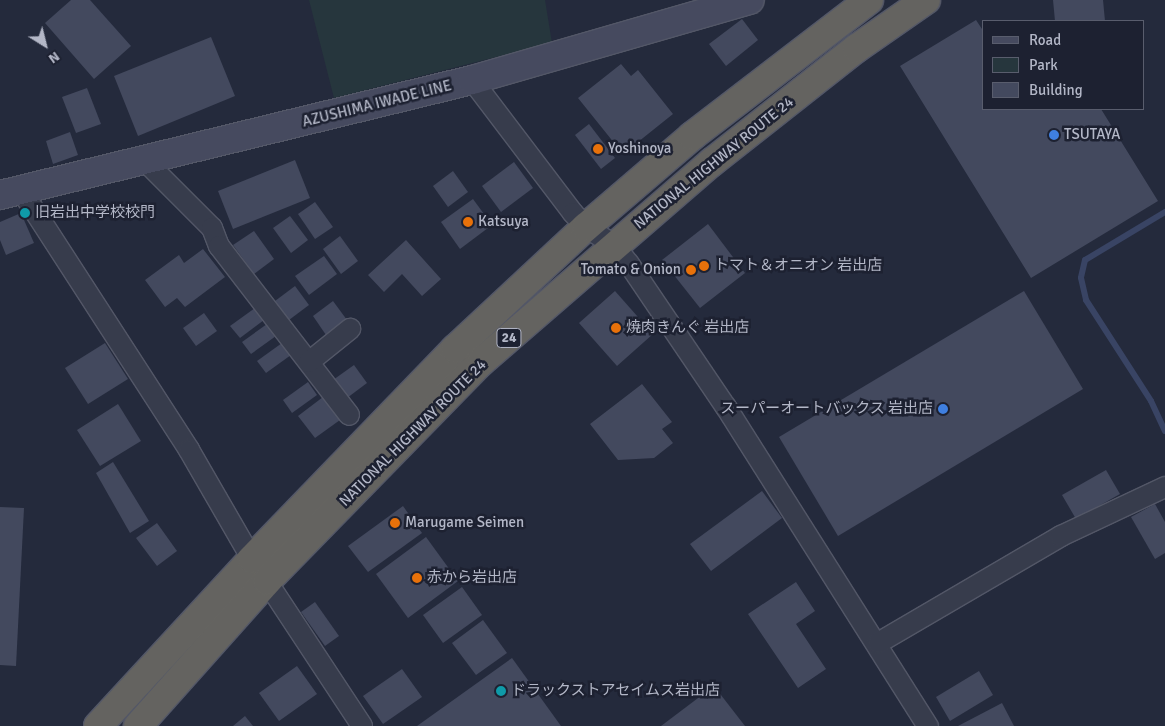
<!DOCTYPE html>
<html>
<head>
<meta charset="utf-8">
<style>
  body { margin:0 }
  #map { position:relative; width:1165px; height:726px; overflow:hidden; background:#242a3c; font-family:Signika,"Noto Sans JP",sans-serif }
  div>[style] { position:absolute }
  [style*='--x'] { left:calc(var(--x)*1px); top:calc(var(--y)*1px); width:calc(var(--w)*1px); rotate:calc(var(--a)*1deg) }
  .green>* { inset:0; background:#26363d }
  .stream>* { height:6px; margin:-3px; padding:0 3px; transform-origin:3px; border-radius:3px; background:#394464 }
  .building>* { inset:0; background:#43495e }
  .roads { filter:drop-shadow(1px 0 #535767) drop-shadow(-1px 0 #535767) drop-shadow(0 1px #535767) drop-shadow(0 -1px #535767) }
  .minor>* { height:20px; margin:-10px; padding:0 10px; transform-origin:10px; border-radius:10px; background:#373c4c }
  .secondary>* { height:28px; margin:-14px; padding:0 14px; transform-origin:14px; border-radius:14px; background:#464a5f }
  .trunk>* { height:28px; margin:-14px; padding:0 14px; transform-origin:14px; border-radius:14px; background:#646360 }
  .dots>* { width:14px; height:14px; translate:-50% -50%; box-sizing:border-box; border:2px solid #1d2131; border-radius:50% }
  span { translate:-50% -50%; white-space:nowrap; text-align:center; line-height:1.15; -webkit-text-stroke:5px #1d2131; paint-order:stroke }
  .shield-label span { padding:1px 4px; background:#1d2131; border:1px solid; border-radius:4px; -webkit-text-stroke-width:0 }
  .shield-label { font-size:14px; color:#b3b7c7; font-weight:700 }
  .street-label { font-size:15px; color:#b3b7c7 }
  .poi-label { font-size:15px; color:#b3b7c7 }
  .left { translate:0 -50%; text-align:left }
  .right { translate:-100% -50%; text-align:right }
  .legend { position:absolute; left:982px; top:20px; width:162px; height:90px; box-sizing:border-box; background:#1d2131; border:1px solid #595d6d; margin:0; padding:6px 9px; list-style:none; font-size:15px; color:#b3b7c7 }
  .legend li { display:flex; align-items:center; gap:10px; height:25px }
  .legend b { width:25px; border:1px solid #595d6d }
  .north { position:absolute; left:20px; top:20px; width:50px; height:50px; -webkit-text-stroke:4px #1d2131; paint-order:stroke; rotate:144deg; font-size:14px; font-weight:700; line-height:20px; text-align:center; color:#b3b7c7 }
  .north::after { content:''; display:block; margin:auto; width:18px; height:22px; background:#b3b7c7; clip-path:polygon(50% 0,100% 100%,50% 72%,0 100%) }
</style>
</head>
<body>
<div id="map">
  <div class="green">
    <i style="clip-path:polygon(309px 0,545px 0,552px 43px,334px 98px)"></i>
  </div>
  <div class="stream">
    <i style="--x:1165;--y:212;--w:93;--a:149"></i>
    <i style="--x:1085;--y:260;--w:18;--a:103"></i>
    <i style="--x:1081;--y:278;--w:23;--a:77"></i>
    <i style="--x:1086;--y:300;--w:120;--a:57.2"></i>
    <i style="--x:1151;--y:401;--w:33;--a:65"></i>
  </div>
  <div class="building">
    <i style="clip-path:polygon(71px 0,90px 0,131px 46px,94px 79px,45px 23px)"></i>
    <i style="clip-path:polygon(1053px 0,1103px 0,1105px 21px,1055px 21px)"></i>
    <i style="clip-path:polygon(742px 19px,758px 40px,726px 66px,709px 44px)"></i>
    <i style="clip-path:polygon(976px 20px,984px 32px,984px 109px,1101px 109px,1158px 201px,1031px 278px,900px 66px)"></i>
    <i style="clip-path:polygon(211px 37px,235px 96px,138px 136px,114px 76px)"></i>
    <i style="clip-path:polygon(621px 64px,631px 76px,638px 70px,673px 114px,623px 154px,578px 98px)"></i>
    <i style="clip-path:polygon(87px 88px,101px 124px,76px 133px,62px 97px)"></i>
    <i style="clip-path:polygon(589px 124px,615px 158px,601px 169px,575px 135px)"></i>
    <i style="clip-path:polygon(70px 132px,78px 155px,53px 164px,46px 141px)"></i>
    <i style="clip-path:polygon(295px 160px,310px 198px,233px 229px,218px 191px)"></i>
    <i style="clip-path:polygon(514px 162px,533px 188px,501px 212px,482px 186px)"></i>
    <i style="clip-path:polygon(453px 171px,468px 192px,448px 207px,433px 186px)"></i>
    <i style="clip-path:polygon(473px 199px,492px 225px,460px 249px,441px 222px)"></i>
    <i style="clip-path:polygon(315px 202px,333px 227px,315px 239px,298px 214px)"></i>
    <i style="clip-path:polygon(21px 213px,34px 243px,6px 255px,0 240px,0 222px)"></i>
    <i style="clip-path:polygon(290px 216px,308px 240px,291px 253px,273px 228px)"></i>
    <i style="clip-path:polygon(708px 224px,745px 273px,700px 308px,662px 260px)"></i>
    <i style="clip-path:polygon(254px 231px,274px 259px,254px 274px,233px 245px)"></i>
    <i style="clip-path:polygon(340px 236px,358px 261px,341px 274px,323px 249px)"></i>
    <i style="clip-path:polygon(406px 240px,441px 279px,422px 296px,402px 274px,384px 292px,368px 275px)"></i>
    <i style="clip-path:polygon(203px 249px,225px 277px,185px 307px,177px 298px,165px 307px,145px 280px,179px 255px,184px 263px)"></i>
    <i style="clip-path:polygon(324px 256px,337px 274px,309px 295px,295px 276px)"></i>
    <i style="clip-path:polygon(295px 286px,309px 305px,289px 320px,275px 301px)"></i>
    <i style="clip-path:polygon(615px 291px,653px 334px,617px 366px,579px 323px)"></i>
    <i style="clip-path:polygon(1024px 291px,1083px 389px,838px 536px,779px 437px)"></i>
    <i style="clip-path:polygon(333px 301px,347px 320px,326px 335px,313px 316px)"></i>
    <i style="clip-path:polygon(255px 308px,264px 320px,240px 338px,230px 326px)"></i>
    <i style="clip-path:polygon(204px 313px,217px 331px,196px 346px,183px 328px)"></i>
    <i style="clip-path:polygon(267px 324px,276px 336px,251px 354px,242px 342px)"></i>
    <i style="clip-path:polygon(105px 343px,128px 379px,88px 404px,65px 368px)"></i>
    <i style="clip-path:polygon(282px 343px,291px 355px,266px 373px,257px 361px)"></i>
    <i style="clip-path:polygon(354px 365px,367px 383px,347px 398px,333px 380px)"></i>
    <i style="clip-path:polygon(308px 382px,317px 395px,292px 413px,283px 400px)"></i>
    <i style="clip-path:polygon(642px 384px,672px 422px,662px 429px,673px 443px,654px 458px,618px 460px,590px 424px)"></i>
    <i style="clip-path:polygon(323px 397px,340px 420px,315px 438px,298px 416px)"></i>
    <i style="clip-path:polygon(118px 404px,141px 441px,100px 466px,77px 430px)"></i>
    <i style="clip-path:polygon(113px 462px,149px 521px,130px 533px,96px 473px)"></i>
    <i style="clip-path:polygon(1106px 470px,1120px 494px,1076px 519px,1062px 495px)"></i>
    <i style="clip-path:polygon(762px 491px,782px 518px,711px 571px,690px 544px)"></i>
    <i style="clip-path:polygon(1155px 504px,1165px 522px,1165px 553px,1155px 559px,1131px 517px)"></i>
    <i style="clip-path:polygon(403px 506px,422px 533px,368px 572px,348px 546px)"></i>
    <i style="clip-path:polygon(0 507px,24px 508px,16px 666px,0 665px)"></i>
    <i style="clip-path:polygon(157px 523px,177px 551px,157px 566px,136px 538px)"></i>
    <i style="clip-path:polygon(426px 537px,458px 581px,408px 618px,376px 574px)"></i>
    <i style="clip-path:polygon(796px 582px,815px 611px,796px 624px,826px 669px,798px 688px,748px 614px)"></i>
    <i style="clip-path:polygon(462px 587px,482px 615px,443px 643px,423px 615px)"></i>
    <i style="clip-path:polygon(315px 602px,339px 636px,325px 646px,301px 612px)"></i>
    <i style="clip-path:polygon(483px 620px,507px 653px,476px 675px,452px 643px)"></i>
    <i style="clip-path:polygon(512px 658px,561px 726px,417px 726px)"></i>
    <i style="clip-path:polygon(297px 666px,317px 694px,279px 721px,259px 693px)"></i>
    <i style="clip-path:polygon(402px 669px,422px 697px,383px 724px,363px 696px)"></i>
    <i style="clip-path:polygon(979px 671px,993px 695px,950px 721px,936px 697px)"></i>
    <i style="clip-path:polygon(714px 686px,745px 726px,661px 726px)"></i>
    <i style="clip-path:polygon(1002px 703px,1014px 726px,958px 726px)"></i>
    <i style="clip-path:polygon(245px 716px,253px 726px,233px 726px)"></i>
  </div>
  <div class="roads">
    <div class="minor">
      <i style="--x:472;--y:80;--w:167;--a:52.8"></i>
      <i style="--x:573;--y:213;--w:19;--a:47"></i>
      <i style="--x:586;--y:227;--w:33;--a:33"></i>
      <i style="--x:614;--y:245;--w:24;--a:52"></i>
      <i style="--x:629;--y:264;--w:173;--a:55.9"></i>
      <i style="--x:726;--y:407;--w:378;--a:57.7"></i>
      <i style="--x:144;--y:160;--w:96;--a:45"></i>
      <i style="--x:212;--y:228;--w:19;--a:69"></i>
      <i style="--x:219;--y:246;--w:213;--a:52.4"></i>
      <i style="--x:21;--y:190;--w:310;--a:57.1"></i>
      <i style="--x:189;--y:450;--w:126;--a:60"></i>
      <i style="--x:252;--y:559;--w:200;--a:56.6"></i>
      <i style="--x:309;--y:362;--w:53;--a:-38.8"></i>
      <i style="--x:878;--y:643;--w:212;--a:-30.3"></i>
      <i style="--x:1061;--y:536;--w:115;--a:-25.2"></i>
    </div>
    <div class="secondary">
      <i style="--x:0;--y:195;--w:486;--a:-13.7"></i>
      <i style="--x:472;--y:80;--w:289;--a:-16.1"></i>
    </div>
    <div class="trunk">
      <i style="--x:98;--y:726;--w:227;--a:-47.3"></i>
      <i style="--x:252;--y:559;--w:292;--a:-46"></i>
      <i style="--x:455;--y:349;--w:179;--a:-43"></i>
      <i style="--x:586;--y:227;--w:140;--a:-40.6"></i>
      <i style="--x:692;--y:136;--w:223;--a:-37.5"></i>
      <i style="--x:138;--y:726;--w:194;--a:-48.3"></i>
      <i style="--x:267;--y:581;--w:306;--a:-45.7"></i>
      <i style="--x:481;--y:362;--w:306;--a:-40.9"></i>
      <i style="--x:712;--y:162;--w:184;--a:-38.2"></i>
      <i style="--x:857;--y:48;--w:84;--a:-34.8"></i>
    </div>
  </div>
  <div class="dots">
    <i style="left:1054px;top:135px;background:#3f7fe0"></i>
    <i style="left:598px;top:149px;background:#e8710a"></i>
    <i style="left:25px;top:213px;background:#0f9aa8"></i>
    <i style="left:468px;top:222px;background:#e8710a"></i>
    <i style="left:704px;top:266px;background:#e8710a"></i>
    <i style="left:691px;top:270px;background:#e8710a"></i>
    <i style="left:616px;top:328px;background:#e8710a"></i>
    <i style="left:943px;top:409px;background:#3f7fe0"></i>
    <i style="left:395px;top:523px;background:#e8710a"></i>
    <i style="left:417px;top:578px;background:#e8710a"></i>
    <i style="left:501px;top:691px;background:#0f9aa8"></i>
  </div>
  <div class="shield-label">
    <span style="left:509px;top:338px">24</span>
  </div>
  <div class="street-label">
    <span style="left:377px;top:104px;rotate:-14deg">AZUSHIMA IWADE LINE</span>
    <span style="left:714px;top:163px;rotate:-39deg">NATIONAL HIGHWAY ROUTE 24</span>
    <span style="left:413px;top:433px;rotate:-45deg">NATIONAL HIGHWAY ROUTE 24</span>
  </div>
  <div class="poi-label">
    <span class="left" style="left:1064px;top:135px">TSUTAYA</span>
    <span class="left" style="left:608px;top:149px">Yoshinoya</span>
    <span class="left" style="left:35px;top:213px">旧岩出中学校校門</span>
    <span class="left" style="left:478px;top:222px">Katsuya</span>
    <span class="left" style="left:714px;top:266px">トマト＆オニオン 岩出店</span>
    <span class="right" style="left:681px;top:270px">Tomato &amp; Onion</span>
    <span class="left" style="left:626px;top:328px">焼肉きんぐ 岩出店</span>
    <span class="right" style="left:933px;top:409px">スーパーオートバックス 岩出店</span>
    <span class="left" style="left:405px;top:523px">Marugame Seimen</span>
    <span class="left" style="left:427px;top:578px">赤から岩出店</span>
    <span class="left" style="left:511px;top:691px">ドラックストアセイムス岩出店</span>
  </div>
  <ul class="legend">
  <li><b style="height:6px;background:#464a5f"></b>Road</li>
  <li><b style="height:14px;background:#26363d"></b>Park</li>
  <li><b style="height:14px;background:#43495e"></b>Building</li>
  </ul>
  <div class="north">N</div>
</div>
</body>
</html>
